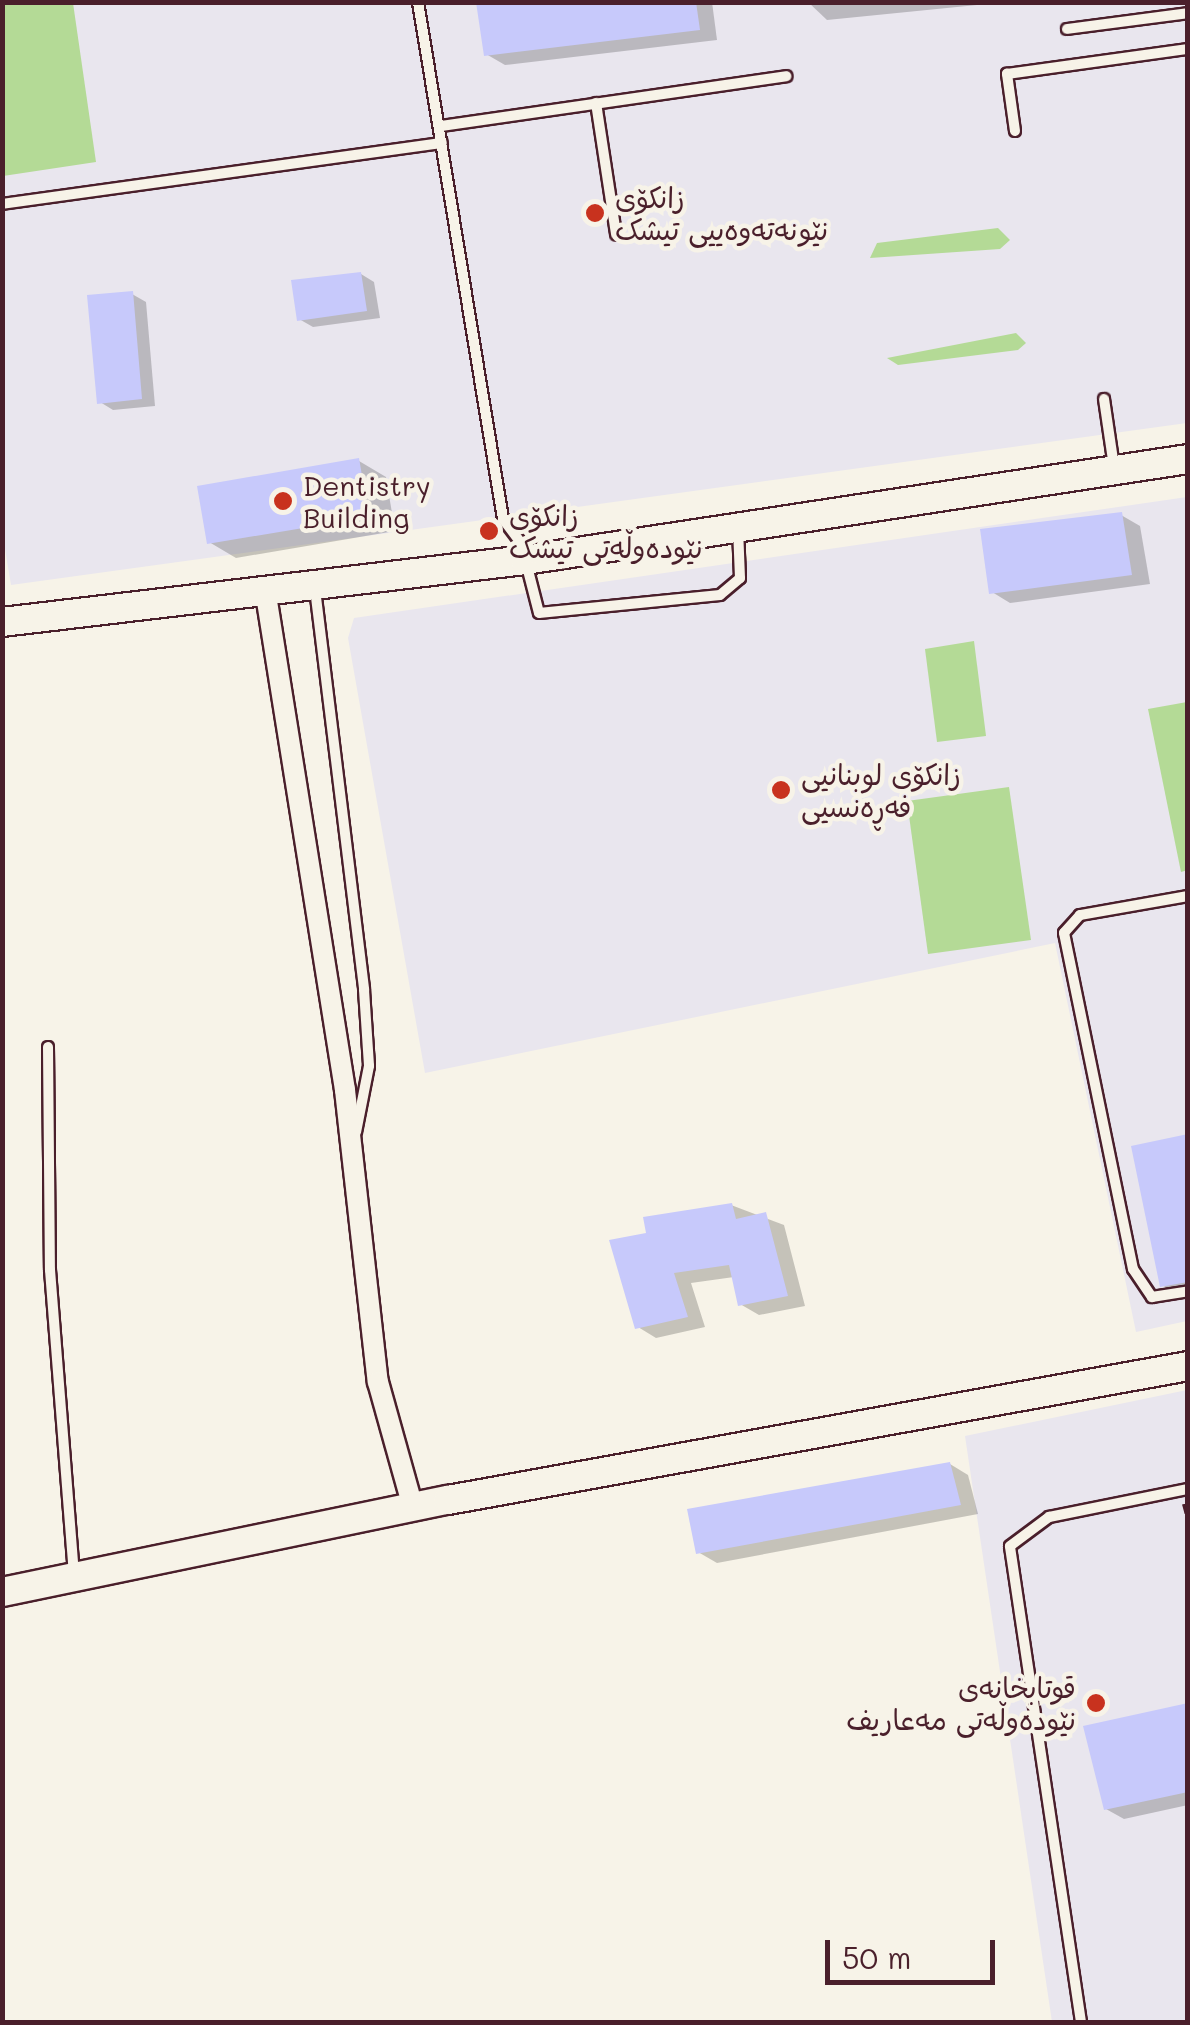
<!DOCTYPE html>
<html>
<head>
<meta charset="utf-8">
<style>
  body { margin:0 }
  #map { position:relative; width:1190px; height:2025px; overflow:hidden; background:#f7f3e8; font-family:Mali,"Playpen Sans Arabic",sans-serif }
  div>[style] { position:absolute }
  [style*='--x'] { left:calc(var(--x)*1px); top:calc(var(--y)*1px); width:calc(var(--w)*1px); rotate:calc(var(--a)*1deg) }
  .built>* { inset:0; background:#e9e6ee }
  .green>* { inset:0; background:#b4da96 }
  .shadow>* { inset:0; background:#0003 }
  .building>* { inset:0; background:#c7c9fb }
  .path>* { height:4px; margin-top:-2px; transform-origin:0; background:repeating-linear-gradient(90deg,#4a1f2b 0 10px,transparent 0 18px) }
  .roads { filter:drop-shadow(2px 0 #4a1f2b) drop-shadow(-2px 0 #4a1f2b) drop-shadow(0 2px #4a1f2b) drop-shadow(0 -2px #4a1f2b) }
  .lane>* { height:10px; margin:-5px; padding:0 5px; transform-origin:5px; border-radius:5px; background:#f7f3e8 }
  .street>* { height:20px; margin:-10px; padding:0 10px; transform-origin:10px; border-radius:10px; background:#f7f3e8 }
  .secondary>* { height:28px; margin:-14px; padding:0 14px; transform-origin:14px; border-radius:14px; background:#f7f3e8 }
  .dots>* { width:28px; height:28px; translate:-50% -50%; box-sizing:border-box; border:5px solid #f7f3e8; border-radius:50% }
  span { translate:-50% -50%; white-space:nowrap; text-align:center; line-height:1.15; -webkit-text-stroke:9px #f7f3e8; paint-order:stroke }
  .poi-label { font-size:28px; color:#4a1f2b }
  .left { translate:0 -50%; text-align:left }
  .right { translate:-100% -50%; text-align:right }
  .frame { position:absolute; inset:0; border:5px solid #4a1f2b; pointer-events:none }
  .scale { position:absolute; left:825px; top:1940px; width:170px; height:45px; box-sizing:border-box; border:5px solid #4a1f2b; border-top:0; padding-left:12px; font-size:30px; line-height:35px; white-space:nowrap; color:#4a1f2b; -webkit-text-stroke:8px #f7f3e8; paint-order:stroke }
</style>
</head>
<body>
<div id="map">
  <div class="built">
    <i style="clip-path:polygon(2px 3px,1187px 3px,1187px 423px,11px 585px,2px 531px)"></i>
    <i style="clip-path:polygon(1187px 497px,1187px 1321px,1136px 1332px,1055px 943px,425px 1073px,348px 638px,354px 618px)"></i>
    <i style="clip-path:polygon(1187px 1390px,1187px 2022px,1052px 2022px,965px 1436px)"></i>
  </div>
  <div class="green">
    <i style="clip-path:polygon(2px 3px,73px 3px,96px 162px,3px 176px)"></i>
    <i style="clip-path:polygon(998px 228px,1010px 240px,1000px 249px,870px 258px,877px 243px)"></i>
    <i style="clip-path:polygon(1016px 333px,1026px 343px,1018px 350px,898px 365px,887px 358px)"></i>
    <i style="clip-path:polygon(974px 641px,986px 736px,937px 742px,925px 649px)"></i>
    <i style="clip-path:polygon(1187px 702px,1188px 870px,1181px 872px,1148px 709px)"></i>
    <i style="clip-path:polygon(1009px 787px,1031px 940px,928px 954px,907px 801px)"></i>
  </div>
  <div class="shadow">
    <i style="clip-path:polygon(479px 2px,712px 2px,717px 40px,505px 65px,486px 54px)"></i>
    <i style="clip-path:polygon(808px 2px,977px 2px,977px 5px,827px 20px)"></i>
    <i style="clip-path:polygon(361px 274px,374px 282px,380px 318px,313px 327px,299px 319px)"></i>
    <i style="clip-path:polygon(132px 294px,146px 302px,155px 406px,113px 410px,100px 402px)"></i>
    <i style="clip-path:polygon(359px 461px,386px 477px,395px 531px,236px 558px,209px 542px)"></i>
    <i style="clip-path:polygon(1121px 515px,1140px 526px,1150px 584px,1010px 603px,992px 592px)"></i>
    <i style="clip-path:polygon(1188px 1137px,1188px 1295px,1180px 1296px,1162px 1285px)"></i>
    <i style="clip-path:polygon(731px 1205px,784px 1225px,805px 1306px,759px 1315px,740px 1304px,734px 1277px,691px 1283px,705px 1327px,656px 1338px,638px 1327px,649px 1235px)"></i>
    <i style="clip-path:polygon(950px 1464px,968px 1475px,978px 1514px,717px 1563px,698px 1552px)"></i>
    <i style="clip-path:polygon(1188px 1706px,1188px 1805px,1124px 1819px,1106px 1809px)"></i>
  </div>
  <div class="building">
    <i style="clip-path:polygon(476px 2px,696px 2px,700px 30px,484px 56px)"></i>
    <i style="clip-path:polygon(361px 272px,367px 311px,297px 321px,291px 280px)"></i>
    <i style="clip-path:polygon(133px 291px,142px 399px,97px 404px,87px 295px)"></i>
    <i style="clip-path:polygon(359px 458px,369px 517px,207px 544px,197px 486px)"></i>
    <i style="clip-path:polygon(1122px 512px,1132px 575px,989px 594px,980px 529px)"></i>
    <i style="clip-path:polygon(1188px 1134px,1188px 1282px,1160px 1287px,1131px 1146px)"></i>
    <i style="clip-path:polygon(732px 1203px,736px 1219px,766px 1212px,788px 1296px,738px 1306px,729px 1265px,674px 1273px,688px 1317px,635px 1329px,609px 1240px,646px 1233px,643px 1217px)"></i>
    <i style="clip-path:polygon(950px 1462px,961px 1505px,696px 1554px,687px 1509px)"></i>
    <i style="clip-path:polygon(1188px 1703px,1188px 1792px,1104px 1810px,1083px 1726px)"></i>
  </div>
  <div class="path">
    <i style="--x:1184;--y:1504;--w:16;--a:75"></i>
  </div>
  <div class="roads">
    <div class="lane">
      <i style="--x:418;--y:2;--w:524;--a:80.66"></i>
      <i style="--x:503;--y:519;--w:30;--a:53"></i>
      <i style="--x:521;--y:543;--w:72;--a:75.6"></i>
      <i style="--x:539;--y:613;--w:182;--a:-5.7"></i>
      <i style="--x:720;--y:595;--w:26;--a:-40"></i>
      <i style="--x:740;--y:578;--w:49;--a:-92.3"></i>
      <i style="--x:1067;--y:29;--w:122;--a:-7.5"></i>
      <i style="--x:596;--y:103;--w:133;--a:81.3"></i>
      <i style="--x:441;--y:126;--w:349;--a:-8.2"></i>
      <i style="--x:1015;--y:131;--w:58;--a:-98"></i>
      <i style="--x:1007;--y:74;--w:183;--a:-7.9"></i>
      <i style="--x:2;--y:204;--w:444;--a:-7.9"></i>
      <i style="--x:1104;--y:399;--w:69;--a:81.6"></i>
      <i style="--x:315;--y:589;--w:404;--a:83"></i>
      <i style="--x:364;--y:990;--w:76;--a:86.2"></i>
      <i style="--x:369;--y:1066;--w:67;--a:101.1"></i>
      <i style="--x:1188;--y:896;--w:110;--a:170"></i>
      <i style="--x:1080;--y:915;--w:24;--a:132"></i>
      <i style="--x:1064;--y:933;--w:343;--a:78.4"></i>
      <i style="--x:1133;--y:1269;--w:34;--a:56"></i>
      <i style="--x:1152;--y:1297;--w:36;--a:-9"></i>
      <i style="--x:48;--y:1047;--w:223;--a:89.5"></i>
      <i style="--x:50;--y:1270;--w:305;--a:85.5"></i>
      <i style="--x:1081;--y:2022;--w:481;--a:-98.5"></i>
      <i style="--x:1010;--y:1546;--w:49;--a:-36.6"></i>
      <i style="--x:1049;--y:1517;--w:142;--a:-11.4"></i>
    </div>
    <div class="street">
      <i style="--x:266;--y:595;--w:501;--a:80.93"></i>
      <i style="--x:345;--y:1090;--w:294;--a:83.6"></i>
      <i style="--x:378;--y:1382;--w:130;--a:74.4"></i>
    </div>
    <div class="secondary">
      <i style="--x:2;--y:622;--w:527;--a:-6.76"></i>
      <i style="--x:525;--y:560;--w:671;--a:-8.66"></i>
      <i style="--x:2;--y:1592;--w:455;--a:-11.7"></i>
      <i style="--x:448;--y:1500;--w:752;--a:-10.26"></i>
    </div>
  </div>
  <div class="dots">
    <i style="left:595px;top:213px;background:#c8321e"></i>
    <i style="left:283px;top:501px;background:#c8321e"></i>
    <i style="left:489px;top:531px;background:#c8321e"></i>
    <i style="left:781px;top:790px;background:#c8321e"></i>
    <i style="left:1096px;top:1703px;background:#c8321e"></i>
  </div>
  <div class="poi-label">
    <span class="left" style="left:615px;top:213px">زانکۆی<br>نێونەتەوەییی تیشک</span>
    <span class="left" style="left:303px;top:501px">Dentistry<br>Building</span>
    <span class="left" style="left:509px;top:531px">زانکۆی<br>نێودەوڵەتی تیشک</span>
    <span class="left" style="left:801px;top:790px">زانکۆی لوبنانیی<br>فەڕەنسیی</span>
    <span class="right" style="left:1076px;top:1703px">قوتابخانەی<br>نێودەوڵەتی مەعاریف</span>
  </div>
  <div class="frame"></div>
  <div class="scale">50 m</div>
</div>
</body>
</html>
